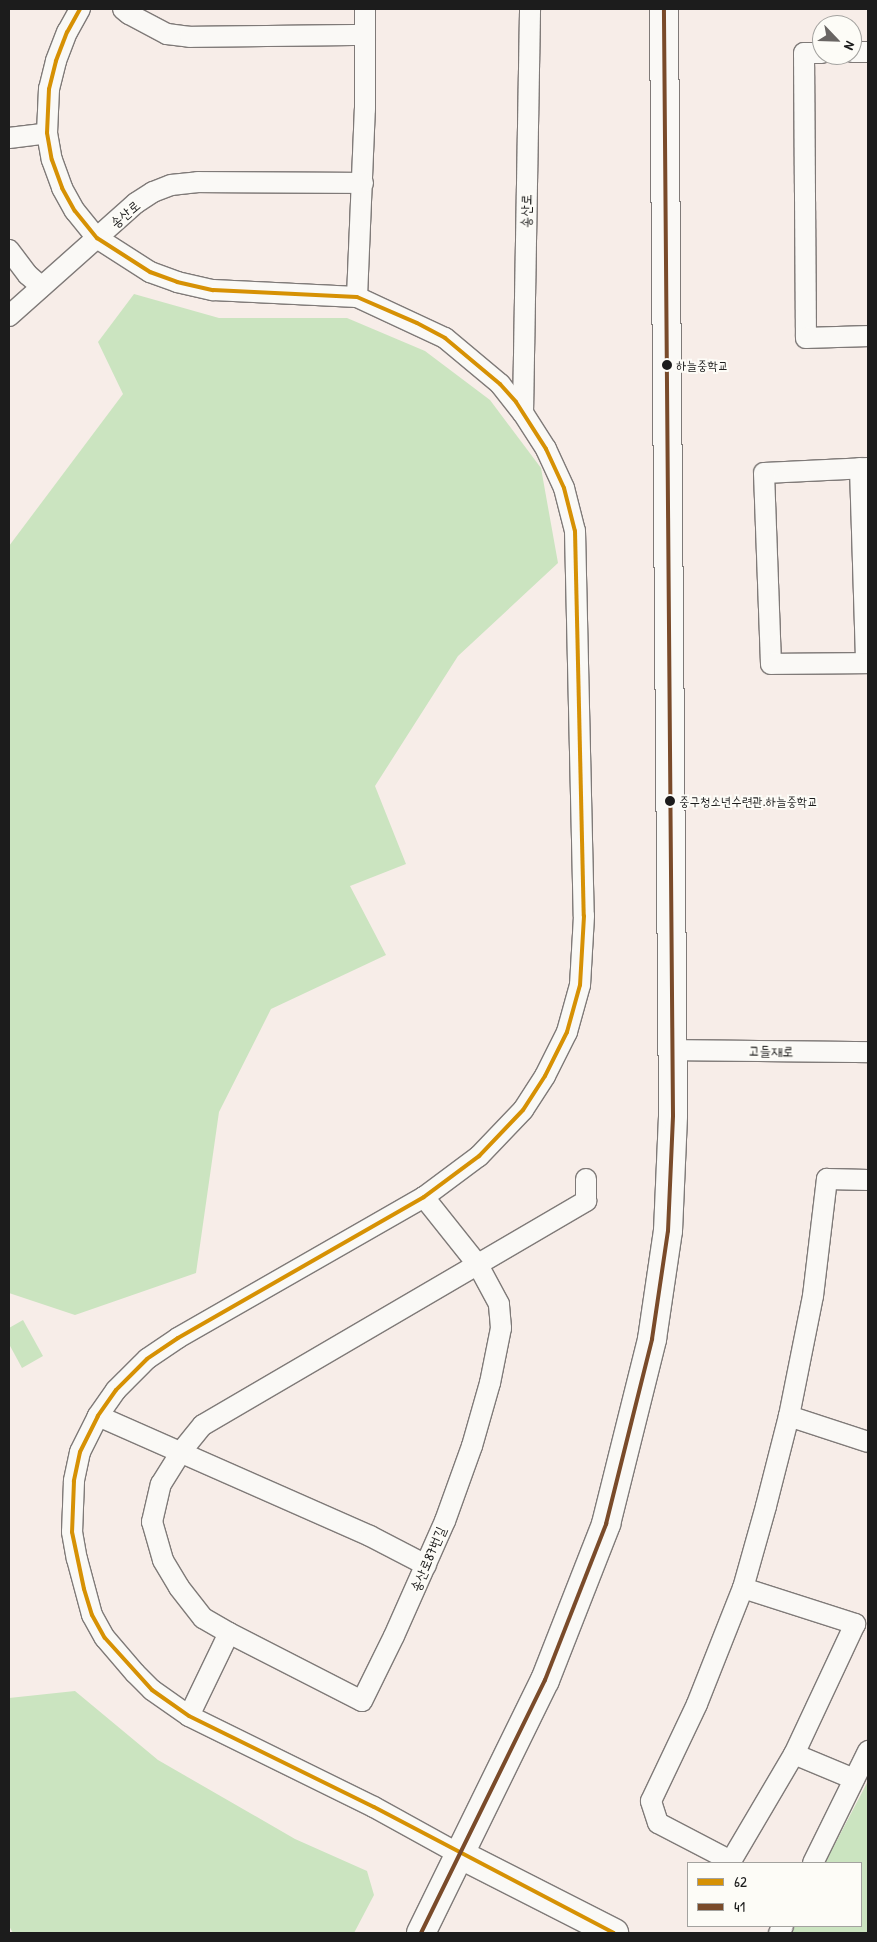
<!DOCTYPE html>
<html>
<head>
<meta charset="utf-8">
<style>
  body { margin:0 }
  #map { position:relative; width:877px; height:1942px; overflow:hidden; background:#f7ede8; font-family:"Patrick Hand","Poor Story",sans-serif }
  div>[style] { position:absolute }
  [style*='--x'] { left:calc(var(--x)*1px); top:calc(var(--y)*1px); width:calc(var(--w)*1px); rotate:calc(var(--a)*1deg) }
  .green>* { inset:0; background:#cbe4c0 }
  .roads { filter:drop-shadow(1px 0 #7f7a78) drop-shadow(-1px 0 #7f7a78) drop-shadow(0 1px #7f7a78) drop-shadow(0 -1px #7f7a78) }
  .street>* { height:20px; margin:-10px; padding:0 10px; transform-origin:10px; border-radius:10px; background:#faf9f6 }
  .secondary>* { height:28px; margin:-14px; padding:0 14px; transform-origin:14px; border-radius:14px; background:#faf9f6 }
  .bus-1>* { height:4px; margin:-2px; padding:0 2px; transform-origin:2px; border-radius:2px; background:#d69104 }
  .bus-2>* { height:4px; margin:-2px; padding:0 2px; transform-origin:2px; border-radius:2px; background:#7a4b2a }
  .dots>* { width:14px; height:14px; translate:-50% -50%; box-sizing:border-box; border:2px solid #fdfcf7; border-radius:50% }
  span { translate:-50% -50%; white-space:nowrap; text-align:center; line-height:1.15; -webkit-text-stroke:4px #fdfcf7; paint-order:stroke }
  .bus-label { font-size:13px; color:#1c1c1c }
  .left { translate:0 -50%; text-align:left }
  .street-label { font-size:14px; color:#1c1c1c }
  .frame { position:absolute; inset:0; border:10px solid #1c1c1c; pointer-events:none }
  .legend { position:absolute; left:687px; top:1862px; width:175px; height:65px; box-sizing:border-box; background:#fdfcf7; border:1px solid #a3a29f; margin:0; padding:6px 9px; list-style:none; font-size:15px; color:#1c1c1c }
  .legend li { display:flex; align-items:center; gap:10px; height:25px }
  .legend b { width:25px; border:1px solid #a3a29f }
  .north { position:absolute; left:812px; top:15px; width:50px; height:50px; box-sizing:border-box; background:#fdfcf7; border:1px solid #a3a29f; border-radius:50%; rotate:114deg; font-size:14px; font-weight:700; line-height:20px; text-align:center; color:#1c1c1c }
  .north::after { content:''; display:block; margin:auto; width:18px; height:22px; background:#696563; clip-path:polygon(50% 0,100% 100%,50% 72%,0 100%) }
</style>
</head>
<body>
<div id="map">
  <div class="green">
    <i style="clip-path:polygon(134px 294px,219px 318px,347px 318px,425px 351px,490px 400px,541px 468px,558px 563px,458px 656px,375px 786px,406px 864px,350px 886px,386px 955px,271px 1009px,219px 1112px,196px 1273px,75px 1315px,9px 1293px,9px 546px,123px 394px,98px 342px)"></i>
    <i style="clip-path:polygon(23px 1320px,43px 1356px,22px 1368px,9px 1344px,9px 1328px)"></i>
    <i style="clip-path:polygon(75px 1691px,158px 1760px,295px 1839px,367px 1871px,374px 1895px,354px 1933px,13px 1933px,9px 1926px,9px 1698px)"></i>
    <i style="clip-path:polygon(868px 1781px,868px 1933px,787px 1933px,791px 1926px,861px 1926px,861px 1863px,825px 1863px)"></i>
  </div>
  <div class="roads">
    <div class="street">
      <i style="--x:80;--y:9;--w:26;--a:119"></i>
      <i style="--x:67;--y:32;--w:31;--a:111"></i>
      <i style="--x:56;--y:61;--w:29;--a:104"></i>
      <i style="--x:49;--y:89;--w:44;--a:92.6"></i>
      <i style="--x:47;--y:133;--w:27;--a:80"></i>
      <i style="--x:52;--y:160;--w:30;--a:70"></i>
      <i style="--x:62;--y:188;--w:26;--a:61"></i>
      <i style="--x:75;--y:211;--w:35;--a:51"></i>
      <i style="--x:97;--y:238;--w:63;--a:32.7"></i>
      <i style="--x:150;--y:272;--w:29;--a:20"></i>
      <i style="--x:177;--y:282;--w:37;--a:13"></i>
      <i style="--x:213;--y:290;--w:144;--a:2.8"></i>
      <i style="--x:357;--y:297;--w:97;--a:25"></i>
      <i style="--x:445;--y:338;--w:72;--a:39.9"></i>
      <i style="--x:500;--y:384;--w:37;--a:52"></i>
      <i style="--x:523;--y:413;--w:43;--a:57.4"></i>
      <i style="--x:546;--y:449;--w:43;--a:65.2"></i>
      <i style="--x:564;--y:488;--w:44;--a:75.7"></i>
      <i style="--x:575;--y:531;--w:385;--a:88.7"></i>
      <i style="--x:584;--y:916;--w:69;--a:93.3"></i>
      <i style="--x:580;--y:985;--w:49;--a:105.5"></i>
      <i style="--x:567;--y:1032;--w:49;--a:116.6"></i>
      <i style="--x:545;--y:1076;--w:40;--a:122.9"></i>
      <i style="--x:523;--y:1110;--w:64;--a:133.7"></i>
      <i style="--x:479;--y:1156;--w:69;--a:143.3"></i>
      <i style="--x:424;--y:1197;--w:284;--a:150.2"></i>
      <i style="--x:178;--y:1338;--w:37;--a:146"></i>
      <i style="--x:147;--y:1359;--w:44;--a:135"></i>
      <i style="--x:116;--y:1390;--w:32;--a:125"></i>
      <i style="--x:98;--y:1416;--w:40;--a:116.6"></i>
      <i style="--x:80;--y:1452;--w:30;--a:102"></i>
      <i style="--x:74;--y:1481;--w:51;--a:92.2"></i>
      <i style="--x:72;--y:1532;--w:27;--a:80"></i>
      <i style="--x:77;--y:1559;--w:58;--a:75"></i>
      <i style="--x:92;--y:1615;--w:26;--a:61"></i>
      <i style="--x:105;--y:1638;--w:46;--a:49.4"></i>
      <i style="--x:135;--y:1673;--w:24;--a:45"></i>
      <i style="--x:152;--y:1690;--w:45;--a:35.1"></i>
      <i style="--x:189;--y:1716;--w:206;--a:26.2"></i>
      <i style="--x:374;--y:1807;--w:99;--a:28.9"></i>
      <i style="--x:123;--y:9;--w:8;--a:40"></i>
      <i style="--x:129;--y:14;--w:43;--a:27.8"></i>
      <i style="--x:167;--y:34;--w:23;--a:7"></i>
      <i style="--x:190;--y:37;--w:175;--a:-0.7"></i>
      <i style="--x:852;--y:52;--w:16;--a:0"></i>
      <i style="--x:822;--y:53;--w:18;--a:180"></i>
      <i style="--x:804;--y:53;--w:285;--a:89.6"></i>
      <i style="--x:806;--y:338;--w:62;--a:-1.8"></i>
      <i style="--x:9;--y:138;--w:38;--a:-7"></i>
      <i style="--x:9;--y:250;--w:31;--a:53"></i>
      <i style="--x:28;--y:275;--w:18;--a:41"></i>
      <i style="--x:357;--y:297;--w:188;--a:-87.6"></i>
      <i style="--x:365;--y:109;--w:100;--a:-90"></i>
      <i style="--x:9;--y:316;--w:170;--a:-41.7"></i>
      <i style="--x:136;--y:203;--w:20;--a:-33"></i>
      <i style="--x:153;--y:192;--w:19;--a:-21"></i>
      <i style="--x:171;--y:185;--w:27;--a:-6"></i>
      <i style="--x:198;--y:182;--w:165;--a:0.3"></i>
      <i style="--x:523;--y:413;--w:404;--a:-89"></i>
      <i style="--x:860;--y:468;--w:195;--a:88.2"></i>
      <i style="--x:868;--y:468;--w:104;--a:177.2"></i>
      <i style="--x:764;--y:473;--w:191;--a:87.9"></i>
      <i style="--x:771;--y:664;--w:97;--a:-0.6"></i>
      <i style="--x:673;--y:1050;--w:195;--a:0.6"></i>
      <i style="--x:98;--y:1416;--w:297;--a:23.8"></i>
      <i style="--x:370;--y:1536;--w:63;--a:27.4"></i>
      <i style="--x:789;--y:1416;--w:83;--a:18.2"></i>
      <i style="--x:743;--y:1588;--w:118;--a:17.8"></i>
      <i style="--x:855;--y:1624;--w:144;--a:115.1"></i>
      <i style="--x:794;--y:1754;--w:65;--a:22.6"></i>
      <i style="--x:229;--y:1633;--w:30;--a:-150"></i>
      <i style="--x:203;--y:1618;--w:39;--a:-128"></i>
      <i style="--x:179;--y:1587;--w:31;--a:-121"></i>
      <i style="--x:163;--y:1560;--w:40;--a:-106"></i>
      <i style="--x:152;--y:1522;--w:39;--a:-77"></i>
      <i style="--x:161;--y:1484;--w:36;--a:-58"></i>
      <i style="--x:180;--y:1453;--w:36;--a:-51"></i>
      <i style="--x:203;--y:1425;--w:444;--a:-30.3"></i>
      <i style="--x:586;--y:1201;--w:22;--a:-90"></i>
      <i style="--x:189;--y:1716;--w:92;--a:-64.3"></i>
      <i style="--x:229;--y:1633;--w:149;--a:27.1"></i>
      <i style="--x:362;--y:1701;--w:72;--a:-63.8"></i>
      <i style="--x:394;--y:1636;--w:126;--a:-66.1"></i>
      <i style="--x:445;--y:1521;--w:80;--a:-70.2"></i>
      <i style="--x:472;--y:1446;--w:66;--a:-74.1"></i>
      <i style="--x:490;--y:1383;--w:56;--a:-78.7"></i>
      <i style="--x:501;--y:1328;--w:24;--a:-95"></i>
      <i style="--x:499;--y:1304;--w:44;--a:-118.3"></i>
      <i style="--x:478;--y:1265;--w:87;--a:-128.5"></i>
      <i style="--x:794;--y:1754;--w:124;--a:120.5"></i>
      <i style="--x:731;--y:1861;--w:82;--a:-152.5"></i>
      <i style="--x:658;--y:1823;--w:23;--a:-108"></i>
      <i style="--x:651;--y:1801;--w:107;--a:-64.6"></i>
      <i style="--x:697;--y:1704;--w:125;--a:-68.4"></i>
      <i style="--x:743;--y:1588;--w:85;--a:-74.3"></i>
      <i style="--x:766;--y:1506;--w:93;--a:-75.7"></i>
      <i style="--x:789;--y:1416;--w:122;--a:-78.7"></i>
      <i style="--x:813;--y:1296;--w:118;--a:-83.2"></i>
      <i style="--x:827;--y:1179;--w:41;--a:1.4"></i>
      <i style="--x:813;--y:1863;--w:125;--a:-63.8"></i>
      <i style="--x:779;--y:1933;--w:8;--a:-60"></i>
    </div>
    <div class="secondary">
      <i style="--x:461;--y:1855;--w:172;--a:27"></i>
      <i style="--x:421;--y:1933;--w:282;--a:-63.9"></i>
      <i style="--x:545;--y:1680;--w:168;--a:-68.6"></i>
      <i style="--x:606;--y:1524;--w:191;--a:-76"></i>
      <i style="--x:652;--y:1339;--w:109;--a:-81.6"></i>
      <i style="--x:668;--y:1231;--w:116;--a:-87.5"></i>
      <i style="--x:673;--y:1115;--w:1106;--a:-90.47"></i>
    </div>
  </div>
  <div class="bus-1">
    <i style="--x:80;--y:9;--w:26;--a:119"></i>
    <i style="--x:67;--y:32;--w:31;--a:111"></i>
    <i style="--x:56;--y:61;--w:29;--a:104"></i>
    <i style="--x:49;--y:89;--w:44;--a:92.6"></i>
    <i style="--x:47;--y:133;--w:27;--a:80"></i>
    <i style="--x:52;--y:160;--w:30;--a:70"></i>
    <i style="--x:62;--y:188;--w:26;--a:61"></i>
    <i style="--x:75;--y:211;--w:35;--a:51"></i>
    <i style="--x:97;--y:238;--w:63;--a:32.7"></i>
    <i style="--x:150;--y:272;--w:29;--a:20"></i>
    <i style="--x:177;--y:282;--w:37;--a:13"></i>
    <i style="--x:213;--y:290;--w:144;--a:2.8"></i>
    <i style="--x:357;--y:297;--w:65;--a:23.4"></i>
    <i style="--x:417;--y:323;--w:32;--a:28"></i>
    <i style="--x:445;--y:338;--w:72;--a:39.9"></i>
    <i style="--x:500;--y:384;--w:24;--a:48"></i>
    <i style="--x:516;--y:402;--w:56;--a:57.4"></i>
    <i style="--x:546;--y:449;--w:43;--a:65.2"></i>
    <i style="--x:564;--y:488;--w:44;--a:75.7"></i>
    <i style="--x:575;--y:531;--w:385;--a:88.7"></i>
    <i style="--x:584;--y:916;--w:69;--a:93.3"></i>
    <i style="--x:580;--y:985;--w:49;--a:105.5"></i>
    <i style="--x:567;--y:1032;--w:49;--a:116.6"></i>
    <i style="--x:545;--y:1076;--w:40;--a:122.9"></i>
    <i style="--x:523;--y:1110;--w:64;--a:133.7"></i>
    <i style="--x:479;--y:1156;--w:69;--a:143.3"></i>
    <i style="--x:424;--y:1197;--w:284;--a:150.2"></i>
    <i style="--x:178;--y:1338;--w:37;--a:146"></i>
    <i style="--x:147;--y:1359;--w:44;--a:135"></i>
    <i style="--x:116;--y:1390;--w:32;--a:125"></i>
    <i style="--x:98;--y:1416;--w:40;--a:116.6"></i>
    <i style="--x:80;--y:1452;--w:30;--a:102"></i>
    <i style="--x:74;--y:1481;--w:51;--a:92.2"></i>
    <i style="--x:72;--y:1532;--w:58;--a:78.1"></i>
    <i style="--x:84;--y:1589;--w:27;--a:73"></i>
    <i style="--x:92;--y:1615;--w:26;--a:61"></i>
    <i style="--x:105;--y:1638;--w:70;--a:47.9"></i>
    <i style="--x:152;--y:1690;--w:45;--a:35.1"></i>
    <i style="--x:189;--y:1716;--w:206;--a:26.2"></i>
    <i style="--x:374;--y:1807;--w:271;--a:27.7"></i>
  </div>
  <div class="bus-2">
    <i style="--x:421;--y:1933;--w:282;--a:-63.9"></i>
    <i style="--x:545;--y:1680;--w:168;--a:-68.6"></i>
    <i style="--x:606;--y:1524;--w:191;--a:-76"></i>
    <i style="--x:652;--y:1339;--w:109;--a:-81.6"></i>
    <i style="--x:668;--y:1231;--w:116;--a:-87.5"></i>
    <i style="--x:673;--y:1115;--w:1106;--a:-90.47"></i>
  </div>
  <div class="dots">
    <i style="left:667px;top:365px;background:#1c1c1c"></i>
    <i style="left:670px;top:801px;background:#1c1c1c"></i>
  </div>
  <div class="bus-label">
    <span class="left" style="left:676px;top:365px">하늘중학교</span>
    <span class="left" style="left:679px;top:801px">중구청소년수련관.하늘중학교</span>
  </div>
  <div class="street-label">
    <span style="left:526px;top:211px;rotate:-89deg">송산로</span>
    <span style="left:125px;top:214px;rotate:-40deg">송산로</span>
    <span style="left:771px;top:1051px;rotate:1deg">고들재로</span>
    <span style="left:428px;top:1559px;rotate:-67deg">송산로87번길</span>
  </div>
  <div class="frame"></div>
  <ul class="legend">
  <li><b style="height:6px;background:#d69104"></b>62</li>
  <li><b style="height:6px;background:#7a4b2a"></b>41</li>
  </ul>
  <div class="north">N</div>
</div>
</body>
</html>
